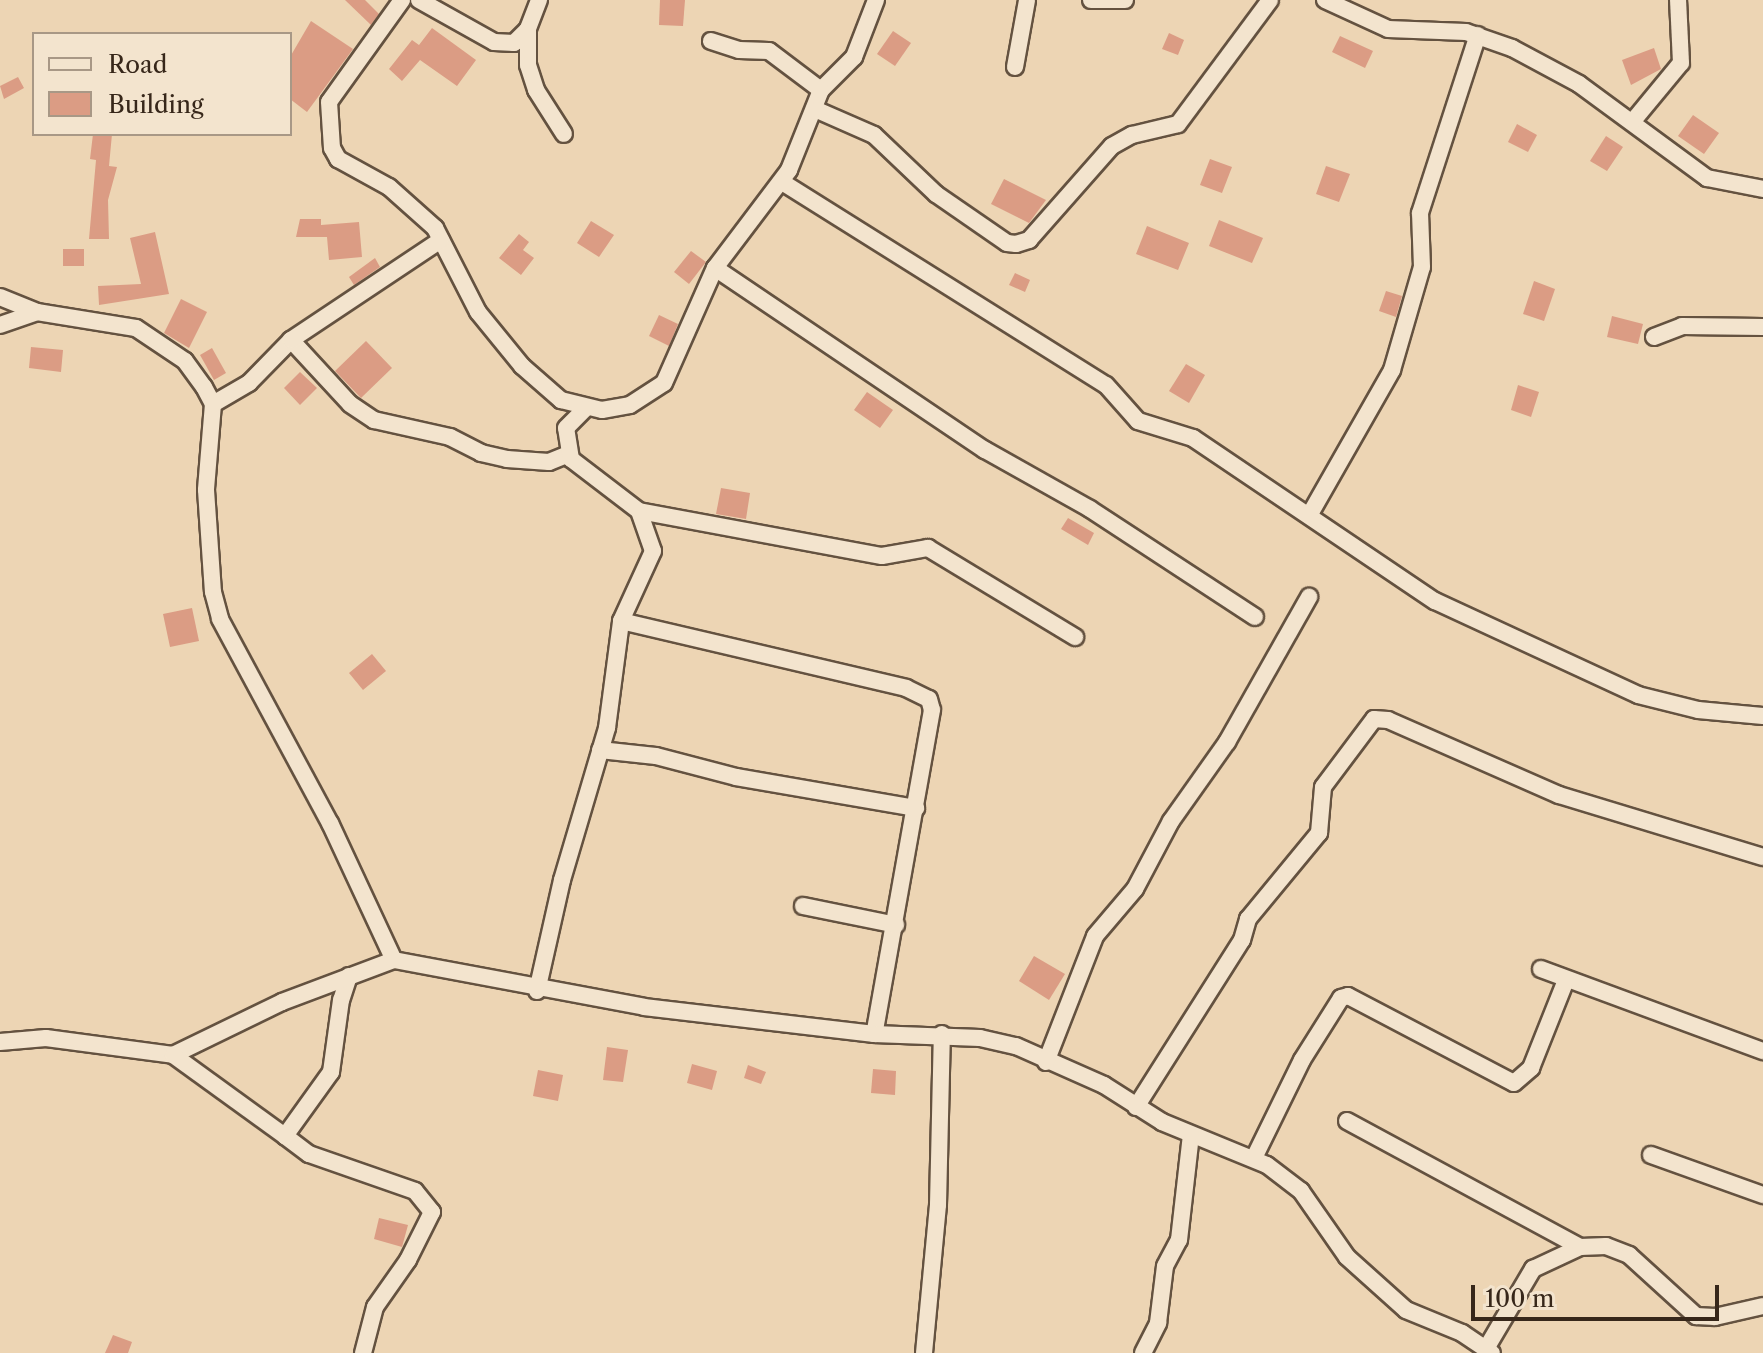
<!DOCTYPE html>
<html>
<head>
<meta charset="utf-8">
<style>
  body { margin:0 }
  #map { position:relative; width:1763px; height:1353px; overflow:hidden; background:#edd5b4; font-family:"Libre Caslon Text",serif }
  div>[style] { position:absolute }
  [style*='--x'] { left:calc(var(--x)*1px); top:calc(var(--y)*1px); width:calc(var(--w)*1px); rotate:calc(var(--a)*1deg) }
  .building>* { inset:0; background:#db9c84 }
  .roads { filter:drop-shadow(2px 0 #645240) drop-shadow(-2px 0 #645240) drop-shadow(0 2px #645240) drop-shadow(0 -2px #645240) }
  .minor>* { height:16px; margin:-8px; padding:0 8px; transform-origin:8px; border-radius:8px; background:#f3e4ce }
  span { translate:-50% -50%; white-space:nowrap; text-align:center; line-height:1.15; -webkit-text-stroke:7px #f3e4ce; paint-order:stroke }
  .legend { position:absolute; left:32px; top:32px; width:260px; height:104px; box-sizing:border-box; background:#f3e4ce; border:2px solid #a89886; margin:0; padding:10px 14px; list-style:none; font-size:24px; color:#37271a }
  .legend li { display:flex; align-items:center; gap:16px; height:40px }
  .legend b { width:40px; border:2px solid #a89886 }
  .scale { position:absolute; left:1471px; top:1285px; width:248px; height:36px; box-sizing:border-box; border:4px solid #37271a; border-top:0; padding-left:10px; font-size:24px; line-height:28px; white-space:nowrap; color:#37271a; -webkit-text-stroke:6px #f3e4ce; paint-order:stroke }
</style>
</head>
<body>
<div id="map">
  <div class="building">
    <i style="clip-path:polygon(345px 0,365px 0,379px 14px,371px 25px)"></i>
    <i style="clip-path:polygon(660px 0,685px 0,683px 26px,659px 25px)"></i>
    <i style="clip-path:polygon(311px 21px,353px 49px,307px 112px,290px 99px,290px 57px)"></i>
    <i style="clip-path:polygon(432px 28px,476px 60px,457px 86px,420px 60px,402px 81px,389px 69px,412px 40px,419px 45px)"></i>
    <i style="clip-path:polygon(893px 31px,911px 43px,895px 66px,877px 54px)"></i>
    <i style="clip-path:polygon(1169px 33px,1184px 40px,1178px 55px,1162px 49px)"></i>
    <i style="clip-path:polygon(1340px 36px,1373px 51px,1365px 68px,1332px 52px)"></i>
    <i style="clip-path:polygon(1654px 48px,1661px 69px,1631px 85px,1622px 60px)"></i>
    <i style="clip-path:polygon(18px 77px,24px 88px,4px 99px,0 86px)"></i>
    <i style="clip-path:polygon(1693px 115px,1719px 133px,1704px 154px,1678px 136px)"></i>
    <i style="clip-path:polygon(1517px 124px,1537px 135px,1528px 152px,1508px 142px)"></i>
    <i style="clip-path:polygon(93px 134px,112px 134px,109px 166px,117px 167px,108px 200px,109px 239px,89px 239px,96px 160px,90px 159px)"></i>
    <i style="clip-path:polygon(1606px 136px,1623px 147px,1607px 171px,1590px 161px)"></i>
    <i style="clip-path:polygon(1210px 159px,1232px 167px,1222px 193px,1200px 185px)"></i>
    <i style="clip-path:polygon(1326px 166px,1350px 174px,1339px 202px,1316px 194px)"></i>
    <i style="clip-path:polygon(1004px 179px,1046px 200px,1029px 223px,991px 204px)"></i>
    <i style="clip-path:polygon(300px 219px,321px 219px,321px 225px,359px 222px,362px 257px,329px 260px,327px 237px,296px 237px)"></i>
    <i style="clip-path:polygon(1219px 220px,1263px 238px,1252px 263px,1209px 246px)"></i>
    <i style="clip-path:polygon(591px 221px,614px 235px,599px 257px,577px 243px)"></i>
    <i style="clip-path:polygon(1147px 226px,1189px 243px,1178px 270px,1136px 254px)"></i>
    <i style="clip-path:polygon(155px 232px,169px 294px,99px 305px,98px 286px,141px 284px,130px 238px)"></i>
    <i style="clip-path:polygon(519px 234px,529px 242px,523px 250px,534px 258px,521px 275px,499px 258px)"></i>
    <i style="clip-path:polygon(63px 249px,84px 249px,84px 266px,63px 266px)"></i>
    <i style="clip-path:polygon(691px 251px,706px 262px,689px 284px,674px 272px)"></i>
    <i style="clip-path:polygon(375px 258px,380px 267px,354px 285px,349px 277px)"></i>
    <i style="clip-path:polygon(1015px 273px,1030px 280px,1025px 292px,1009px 285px)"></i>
    <i style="clip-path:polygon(1534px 281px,1555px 289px,1544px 321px,1523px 314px)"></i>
    <i style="clip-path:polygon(1386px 291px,1402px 296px,1396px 317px,1379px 311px)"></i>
    <i style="clip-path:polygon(181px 299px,207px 312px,189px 348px,164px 333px)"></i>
    <i style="clip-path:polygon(659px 315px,678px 324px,669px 346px,649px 336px)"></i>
    <i style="clip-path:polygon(1612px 316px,1643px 324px,1638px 344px,1607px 337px)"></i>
    <i style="clip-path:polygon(366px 341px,392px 368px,361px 398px,335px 371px)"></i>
    <i style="clip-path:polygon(31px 347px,63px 350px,61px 372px,29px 368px)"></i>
    <i style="clip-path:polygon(212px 348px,226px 373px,214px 380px,200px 355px)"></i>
    <i style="clip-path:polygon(1186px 364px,1205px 375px,1189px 403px,1169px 391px)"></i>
    <i style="clip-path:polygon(300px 372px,317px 388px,300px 405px,284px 388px)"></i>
    <i style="clip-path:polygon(1518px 385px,1539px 392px,1531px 417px,1511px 410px)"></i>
    <i style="clip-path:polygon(867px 392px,893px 410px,880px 428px,854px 410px)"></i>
    <i style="clip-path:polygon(721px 488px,750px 493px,746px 519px,716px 514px)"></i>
    <i style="clip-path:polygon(1068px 518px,1094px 533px,1088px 545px,1061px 529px)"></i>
    <i style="clip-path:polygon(192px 608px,199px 641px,170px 647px,163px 614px)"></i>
    <i style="clip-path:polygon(372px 654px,386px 671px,363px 690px,349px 673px)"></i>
    <i style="clip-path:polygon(1034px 956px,1065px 974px,1049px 1000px,1019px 981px)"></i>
    <i style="clip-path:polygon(607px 1047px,628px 1050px,623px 1082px,603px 1080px)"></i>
    <i style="clip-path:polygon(692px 1064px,717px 1071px,712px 1090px,687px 1083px)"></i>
    <i style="clip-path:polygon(748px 1065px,766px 1072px,761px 1084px,744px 1078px)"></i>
    <i style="clip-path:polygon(873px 1069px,896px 1071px,895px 1095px,871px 1093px)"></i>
    <i style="clip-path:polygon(538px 1070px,563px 1075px,558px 1101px,533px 1096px)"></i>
    <i style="clip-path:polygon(379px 1218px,408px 1225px,402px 1247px,374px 1239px)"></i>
    <i style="clip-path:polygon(113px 1335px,132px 1342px,128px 1353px,105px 1353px)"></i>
  </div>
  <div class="roads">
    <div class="minor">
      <i style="--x:402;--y:0;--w:125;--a:125.6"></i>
      <i style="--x:329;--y:102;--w:46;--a:86.3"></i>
      <i style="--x:332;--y:148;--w:13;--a:61"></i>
      <i style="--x:338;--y:159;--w:58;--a:28.8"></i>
      <i style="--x:389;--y:187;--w:62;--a:41.7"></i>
      <i style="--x:435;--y:228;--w:94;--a:62.9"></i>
      <i style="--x:478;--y:312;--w:70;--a:50.8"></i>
      <i style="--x:522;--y:366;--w:52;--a:41.1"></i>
      <i style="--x:561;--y:400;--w:42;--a:13.7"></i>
      <i style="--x:602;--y:410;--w:28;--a:-10"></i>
      <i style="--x:630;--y:405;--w:40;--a:-32.9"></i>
      <i style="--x:664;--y:383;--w:126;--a:-66.1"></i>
      <i style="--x:715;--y:268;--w:123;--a:-52.9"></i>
      <i style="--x:789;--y:170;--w:86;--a:-68.2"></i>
      <i style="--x:821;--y:90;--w:47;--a:-45"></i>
      <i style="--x:854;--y:57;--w:61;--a:-68.9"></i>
      <i style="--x:419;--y:0;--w:86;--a:29.2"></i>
      <i style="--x:494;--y:42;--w:20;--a:3"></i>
      <i style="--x:514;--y:43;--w:20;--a:-45"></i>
      <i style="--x:539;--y:0;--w:31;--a:111"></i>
      <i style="--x:528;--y:29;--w:36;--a:90"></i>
      <i style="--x:528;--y:65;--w:26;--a:72"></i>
      <i style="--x:536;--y:90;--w:52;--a:57.5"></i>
      <i style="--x:1091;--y:0;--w:34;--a:0"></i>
      <i style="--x:1325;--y:0;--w:69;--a:24.7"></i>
      <i style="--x:1388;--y:29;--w:78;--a:2.2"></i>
      <i style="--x:1466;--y:32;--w:49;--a:19.2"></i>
      <i style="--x:1512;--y:48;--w:76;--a:28.2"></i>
      <i style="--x:1579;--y:84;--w:159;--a:36.3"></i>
      <i style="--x:1707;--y:178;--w:57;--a:11.1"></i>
      <i style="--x:711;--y:41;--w:29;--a:18"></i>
      <i style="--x:739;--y:50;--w:30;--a:2"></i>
      <i style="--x:769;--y:51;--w:65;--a:36.9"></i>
      <i style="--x:1015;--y:67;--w:68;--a:-79.8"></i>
      <i style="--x:817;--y:110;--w:62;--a:23.7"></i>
      <i style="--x:874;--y:135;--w:86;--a:43.6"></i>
      <i style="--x:936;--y:194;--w:86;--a:34.6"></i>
      <i style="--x:1007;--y:243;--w:9;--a:6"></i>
      <i style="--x:1016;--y:244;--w:14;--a:-17"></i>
      <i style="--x:1029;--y:240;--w:125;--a:-48.6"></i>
      <i style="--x:1112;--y:146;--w:23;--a:-29"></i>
      <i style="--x:1132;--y:135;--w:47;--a:-13.4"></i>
      <i style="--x:1178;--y:124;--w:154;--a:-53.4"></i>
      <i style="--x:1633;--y:121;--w:75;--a:-50.4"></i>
      <i style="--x:1681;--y:63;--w:63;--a:-92.7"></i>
      <i style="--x:782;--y:182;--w:382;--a:32.1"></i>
      <i style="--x:1106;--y:385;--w:48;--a:48.4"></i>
      <i style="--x:1138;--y:421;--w:58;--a:17.2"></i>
      <i style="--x:1193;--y:438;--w:292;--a:34"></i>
      <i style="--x:1435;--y:601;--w:224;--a:24.8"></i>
      <i style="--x:1638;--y:695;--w:62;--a:14"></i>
      <i style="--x:1698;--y:710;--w:65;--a:5.3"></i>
      <i style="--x:715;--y:268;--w:326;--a:34"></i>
      <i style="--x:985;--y:450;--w:120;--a:29.3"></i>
      <i style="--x:1090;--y:509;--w:197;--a:33.2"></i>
      <i style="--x:0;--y:297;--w:40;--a:22"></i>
      <i style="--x:37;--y:312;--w:100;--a:9.2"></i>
      <i style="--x:136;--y:328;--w:59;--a:34"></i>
      <i style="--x:185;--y:361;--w:32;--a:54"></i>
      <i style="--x:204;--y:387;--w:19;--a:62"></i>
      <i style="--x:213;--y:404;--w:86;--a:94.7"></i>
      <i style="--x:206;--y:490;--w:102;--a:86.1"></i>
      <i style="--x:213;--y:592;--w:28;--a:75"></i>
      <i style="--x:220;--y:619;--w:232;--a:61.7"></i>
      <i style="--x:330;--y:823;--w:151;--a:65"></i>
      <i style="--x:0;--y:325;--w:39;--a:-19"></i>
      <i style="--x:1654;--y:337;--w:30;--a:-21"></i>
      <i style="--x:1682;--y:326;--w:81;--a:0.7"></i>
      <i style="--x:291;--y:340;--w:87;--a:47.3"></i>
      <i style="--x:350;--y:404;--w:29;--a:34"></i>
      <i style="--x:374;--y:420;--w:78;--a:12.6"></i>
      <i style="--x:450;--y:437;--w:35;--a:27"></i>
      <i style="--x:481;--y:453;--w:27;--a:13"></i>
      <i style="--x:507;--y:459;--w:42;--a:4.1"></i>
      <i style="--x:549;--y:462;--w:22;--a:-22"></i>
      <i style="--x:213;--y:404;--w:42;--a:-30.3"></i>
      <i style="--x:249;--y:383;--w:60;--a:-45.7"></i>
      <i style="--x:291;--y:340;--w:180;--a:-33.7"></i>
      <i style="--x:639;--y:511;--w:247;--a:10.5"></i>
      <i style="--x:882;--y:556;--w:47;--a:-9.9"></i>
      <i style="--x:928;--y:548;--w:172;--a:31.2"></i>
      <i style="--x:1310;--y:514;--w:166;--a:-60.3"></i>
      <i style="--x:1392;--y:370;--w:107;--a:-73.8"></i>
      <i style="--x:1422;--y:267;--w:54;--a:-92.1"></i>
      <i style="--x:1420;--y:213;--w:187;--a:-72"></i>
      <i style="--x:621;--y:621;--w:293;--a:13.2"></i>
      <i style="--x:906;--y:688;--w:25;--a:26"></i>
      <i style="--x:929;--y:699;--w:11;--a:75"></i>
      <i style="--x:932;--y:710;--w:329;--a:100.1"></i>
      <i style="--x:600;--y:750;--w:56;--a:6.1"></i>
      <i style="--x:656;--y:756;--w:83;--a:14.7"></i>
      <i style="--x:736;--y:777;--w:183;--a:9.8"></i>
      <i style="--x:803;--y:906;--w:95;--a:11.5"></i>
      <i style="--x:1541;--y:969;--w:237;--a:20.3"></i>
      <i style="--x:349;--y:976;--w:25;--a:108"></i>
      <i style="--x:341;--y:1000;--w:73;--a:97.9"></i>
      <i style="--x:331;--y:1072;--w:79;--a:125.7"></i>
      <i style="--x:285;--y:1136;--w:30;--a:37"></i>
      <i style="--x:309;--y:1154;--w:112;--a:19.2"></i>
      <i style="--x:415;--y:1191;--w:27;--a:51"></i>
      <i style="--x:432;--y:1212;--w:54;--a:116.6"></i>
      <i style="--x:408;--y:1260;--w:57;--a:125.1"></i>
      <i style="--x:375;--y:1307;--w:48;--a:104.6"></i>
      <i style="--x:537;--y:991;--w:114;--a:-77.3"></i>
      <i style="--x:562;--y:880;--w:159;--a:-73.5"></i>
      <i style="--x:607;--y:728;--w:108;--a:-82.5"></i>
      <i style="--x:621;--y:621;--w:77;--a:-65.4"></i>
      <i style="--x:653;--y:551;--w:42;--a:-109.3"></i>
      <i style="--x:639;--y:511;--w:86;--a:-142.6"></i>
      <i style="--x:571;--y:459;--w:31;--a:-99"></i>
      <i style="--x:566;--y:428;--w:27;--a:-45"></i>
      <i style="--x:0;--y:1042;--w:46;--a:-5"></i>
      <i style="--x:46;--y:1038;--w:128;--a:7.6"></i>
      <i style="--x:173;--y:1055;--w:121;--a:-25.9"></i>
      <i style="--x:282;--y:1002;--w:120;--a:-20.6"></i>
      <i style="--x:394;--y:960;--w:254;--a:10.6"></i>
      <i style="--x:644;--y:1007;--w:232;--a:6.7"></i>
      <i style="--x:874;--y:1034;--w:106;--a:2.2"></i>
      <i style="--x:980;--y:1038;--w:37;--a:13"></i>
      <i style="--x:1016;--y:1046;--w:96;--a:23.9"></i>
      <i style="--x:1104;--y:1085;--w:69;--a:32.5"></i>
      <i style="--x:1162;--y:1122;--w:113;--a:22.3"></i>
      <i style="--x:1267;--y:1165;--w:43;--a:37.4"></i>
      <i style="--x:1301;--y:1191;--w:80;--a:55.1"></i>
      <i style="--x:1347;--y:1257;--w:79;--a:41.9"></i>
      <i style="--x:1406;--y:1310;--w:61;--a:22.3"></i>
      <i style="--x:1462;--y:1333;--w:36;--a:34"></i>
      <i style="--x:173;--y:1055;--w:138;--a:35.9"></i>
      <i style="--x:1046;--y:1062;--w:135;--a:-68.7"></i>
      <i style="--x:1095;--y:936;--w:62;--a:-49.6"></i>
      <i style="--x:1135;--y:889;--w:77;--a:-62.1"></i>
      <i style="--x:1171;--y:821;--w:97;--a:-54.7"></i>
      <i style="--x:1227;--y:742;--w:167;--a:-60.5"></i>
      <i style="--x:1136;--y:1107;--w:198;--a:-57.6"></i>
      <i style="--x:1242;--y:940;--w:22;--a:-74"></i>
      <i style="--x:1248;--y:919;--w:112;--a:-50.5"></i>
      <i style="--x:1319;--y:833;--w:46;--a:-85"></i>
      <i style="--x:1323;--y:787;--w:85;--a:-53.1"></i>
      <i style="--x:1374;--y:719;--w:14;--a:4"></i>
      <i style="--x:1388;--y:720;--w:187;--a:23.7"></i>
      <i style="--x:1559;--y:795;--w:213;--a:16.9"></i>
      <i style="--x:1347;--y:1121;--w:265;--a:28.4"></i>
      <i style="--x:1651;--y:1155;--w:119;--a:19.7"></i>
      <i style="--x:1254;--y:1158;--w:109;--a:-63.9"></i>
      <i style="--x:1302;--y:1060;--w:73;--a:-57.8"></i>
      <i style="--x:1341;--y:998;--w:7;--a:-16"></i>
      <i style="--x:1348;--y:996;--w:187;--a:27.7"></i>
      <i style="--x:1514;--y:1083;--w:23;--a:-41"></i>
      <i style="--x:1531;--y:1068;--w:95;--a:-68.3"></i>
      <i style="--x:1487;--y:1347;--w:91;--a:-59.5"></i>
      <i style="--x:1533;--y:1269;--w:52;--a:-25.1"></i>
      <i style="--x:1580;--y:1247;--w:26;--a:-2"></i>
      <i style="--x:1606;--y:1246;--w:25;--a:21"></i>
      <i style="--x:1629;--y:1255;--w:91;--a:42.3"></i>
      <i style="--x:1696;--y:1316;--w:19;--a:3"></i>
      <i style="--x:1715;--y:1317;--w:49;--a:-12.9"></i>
      <i style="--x:924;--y:1353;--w:149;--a:-84.6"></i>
      <i style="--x:938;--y:1205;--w:171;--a:-88.7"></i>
      <i style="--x:1143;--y:1353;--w:34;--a:-63"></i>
      <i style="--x:1158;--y:1323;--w:57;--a:-83"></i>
      <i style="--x:1165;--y:1266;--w:30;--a:-62"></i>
      <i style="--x:1179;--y:1240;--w:106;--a:-83.5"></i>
    </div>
  </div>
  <ul class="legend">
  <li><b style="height:10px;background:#f3e4ce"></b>Road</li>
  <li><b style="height:22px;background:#db9c84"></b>Building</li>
  </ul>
  <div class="scale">100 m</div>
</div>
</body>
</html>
